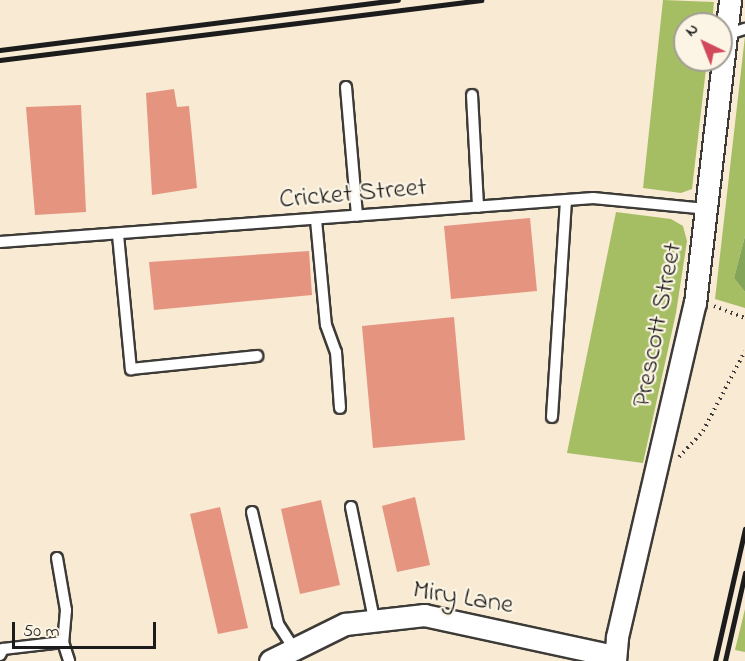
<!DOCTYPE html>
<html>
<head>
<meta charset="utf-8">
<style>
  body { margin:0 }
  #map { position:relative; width:745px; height:661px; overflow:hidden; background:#f8ead3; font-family:"Indie Flower",sans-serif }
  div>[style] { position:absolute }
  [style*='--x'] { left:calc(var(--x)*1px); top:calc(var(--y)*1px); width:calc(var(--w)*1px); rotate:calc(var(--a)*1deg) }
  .green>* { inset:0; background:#a6be63 }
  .forest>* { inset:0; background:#84a559 }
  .building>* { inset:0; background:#e59480 }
  .path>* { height:4px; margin-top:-2px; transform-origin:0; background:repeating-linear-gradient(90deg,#3d3b37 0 1.5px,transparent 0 6px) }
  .roads { filter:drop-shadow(2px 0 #3d3b37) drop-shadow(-2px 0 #3d3b37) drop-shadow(0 2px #3d3b37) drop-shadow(0 -2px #3d3b37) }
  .service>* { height:10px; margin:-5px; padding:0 5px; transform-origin:5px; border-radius:5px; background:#fff }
  .minor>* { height:21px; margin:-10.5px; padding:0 10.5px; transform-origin:10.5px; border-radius:10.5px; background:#fff }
  .rail>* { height:4.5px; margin:-2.25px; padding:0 2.25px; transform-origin:2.25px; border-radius:2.25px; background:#1c1c1c }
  span { translate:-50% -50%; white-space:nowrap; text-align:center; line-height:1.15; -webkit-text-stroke:4.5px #fcf5e5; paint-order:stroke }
  .street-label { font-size:27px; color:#1c1c1c }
  .north { position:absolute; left:673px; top:12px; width:60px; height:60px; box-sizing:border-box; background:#fcf5e5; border:2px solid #a29e95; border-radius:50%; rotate:317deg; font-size:16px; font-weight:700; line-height:24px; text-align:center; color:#1c1c1c }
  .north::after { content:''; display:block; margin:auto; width:21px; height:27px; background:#d1495b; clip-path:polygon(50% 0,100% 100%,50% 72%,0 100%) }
  .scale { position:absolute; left:12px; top:622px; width:144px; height:27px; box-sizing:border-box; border:3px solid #1c1c1c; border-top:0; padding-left:8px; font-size:18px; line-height:21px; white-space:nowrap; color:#1c1c1c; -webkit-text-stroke:4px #fcf5e5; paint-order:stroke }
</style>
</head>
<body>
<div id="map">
  <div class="green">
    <i style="clip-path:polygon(663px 0,714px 2px,712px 24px,685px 24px,685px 60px,707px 60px,692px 189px,681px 193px,643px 188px)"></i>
    <i style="clip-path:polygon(745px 36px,745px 236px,734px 278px,745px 292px,745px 308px,715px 299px)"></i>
    <i style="clip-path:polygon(616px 212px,671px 219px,683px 226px,687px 241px,676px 313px,643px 463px,567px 453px)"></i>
    <i style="clip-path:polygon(745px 609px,745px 652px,735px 650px)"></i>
  </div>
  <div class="forest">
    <i style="clip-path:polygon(745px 236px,745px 292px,734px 278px)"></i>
  </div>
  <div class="building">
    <i style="clip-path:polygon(174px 89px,177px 107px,189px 106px,197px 188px,152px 195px,146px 93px)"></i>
    <i style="clip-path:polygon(81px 105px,86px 212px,35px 215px,26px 107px)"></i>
    <i style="clip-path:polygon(530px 218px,537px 291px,451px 299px,444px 226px)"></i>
    <i style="clip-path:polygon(309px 251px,312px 295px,154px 310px,149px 262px)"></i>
    <i style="clip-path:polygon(454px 317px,465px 440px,373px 448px,362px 326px)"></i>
    <i style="clip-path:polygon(415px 497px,430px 565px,397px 572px,382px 506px)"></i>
    <i style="clip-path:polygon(321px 500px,340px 585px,300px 594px,281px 509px)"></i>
    <i style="clip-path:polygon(220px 507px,248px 628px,218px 634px,190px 514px)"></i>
  </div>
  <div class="path">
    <i style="--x:714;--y:306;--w:33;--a:21"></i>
    <i style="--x:679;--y:457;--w:35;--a:-47"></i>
    <i style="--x:703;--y:431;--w:90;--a:-62.3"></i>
  </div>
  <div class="roads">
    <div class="service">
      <i style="--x:726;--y:35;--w:20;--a:-18"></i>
      <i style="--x:346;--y:87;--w:129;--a:85.1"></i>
      <i style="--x:472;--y:95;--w:112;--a:86.9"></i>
      <i style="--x:316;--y:220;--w:105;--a:84.6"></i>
      <i style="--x:326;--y:325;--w:29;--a:70"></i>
      <i style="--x:336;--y:352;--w:56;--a:85.9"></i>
      <i style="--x:118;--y:235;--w:135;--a:84.5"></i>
      <i style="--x:131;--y:369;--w:127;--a:-5.9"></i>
      <i style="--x:0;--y:242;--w:595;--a:-4.24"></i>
      <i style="--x:593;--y:198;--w:116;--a:5.5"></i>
      <i style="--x:552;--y:417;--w:217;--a:-86.3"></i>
      <i style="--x:351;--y:507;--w:114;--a:78.4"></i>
      <i style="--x:252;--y:512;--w:115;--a:76.9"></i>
      <i style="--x:278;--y:624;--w:27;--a:57"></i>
      <i style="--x:57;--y:558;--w:53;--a:80.2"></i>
      <i style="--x:66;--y:610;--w:32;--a:95"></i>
      <i style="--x:0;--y:655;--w:7;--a:-63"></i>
      <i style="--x:3;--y:649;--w:60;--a:-6.7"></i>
      <i style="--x:63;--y:642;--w:20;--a:72"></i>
    </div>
    <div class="minor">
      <i style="--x:270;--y:661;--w:84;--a:-26.3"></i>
      <i style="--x:345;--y:624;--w:80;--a:-6.5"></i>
      <i style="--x:424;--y:615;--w:193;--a:12.2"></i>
      <i style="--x:615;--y:661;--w:24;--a:-85"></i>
      <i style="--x:617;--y:637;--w:343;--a:-76.9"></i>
      <i style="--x:695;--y:303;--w:305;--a:-83.4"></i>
    </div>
  </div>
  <div class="rail">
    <i style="--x:0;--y:50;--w:401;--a:-7.2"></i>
    <i style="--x:0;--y:60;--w:485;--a:-7.1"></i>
    <i style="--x:715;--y:661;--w:135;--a:-77.2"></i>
    <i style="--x:725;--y:661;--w:90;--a:-77.2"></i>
  </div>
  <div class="street-label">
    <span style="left:353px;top:194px;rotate:-5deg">Cricket Street</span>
    <span style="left:658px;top:325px;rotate:-79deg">Prescott Street</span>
    <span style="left:463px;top:598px;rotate:9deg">Miry Lane</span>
  </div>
  <div class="north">N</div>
  <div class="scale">50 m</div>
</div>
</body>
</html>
